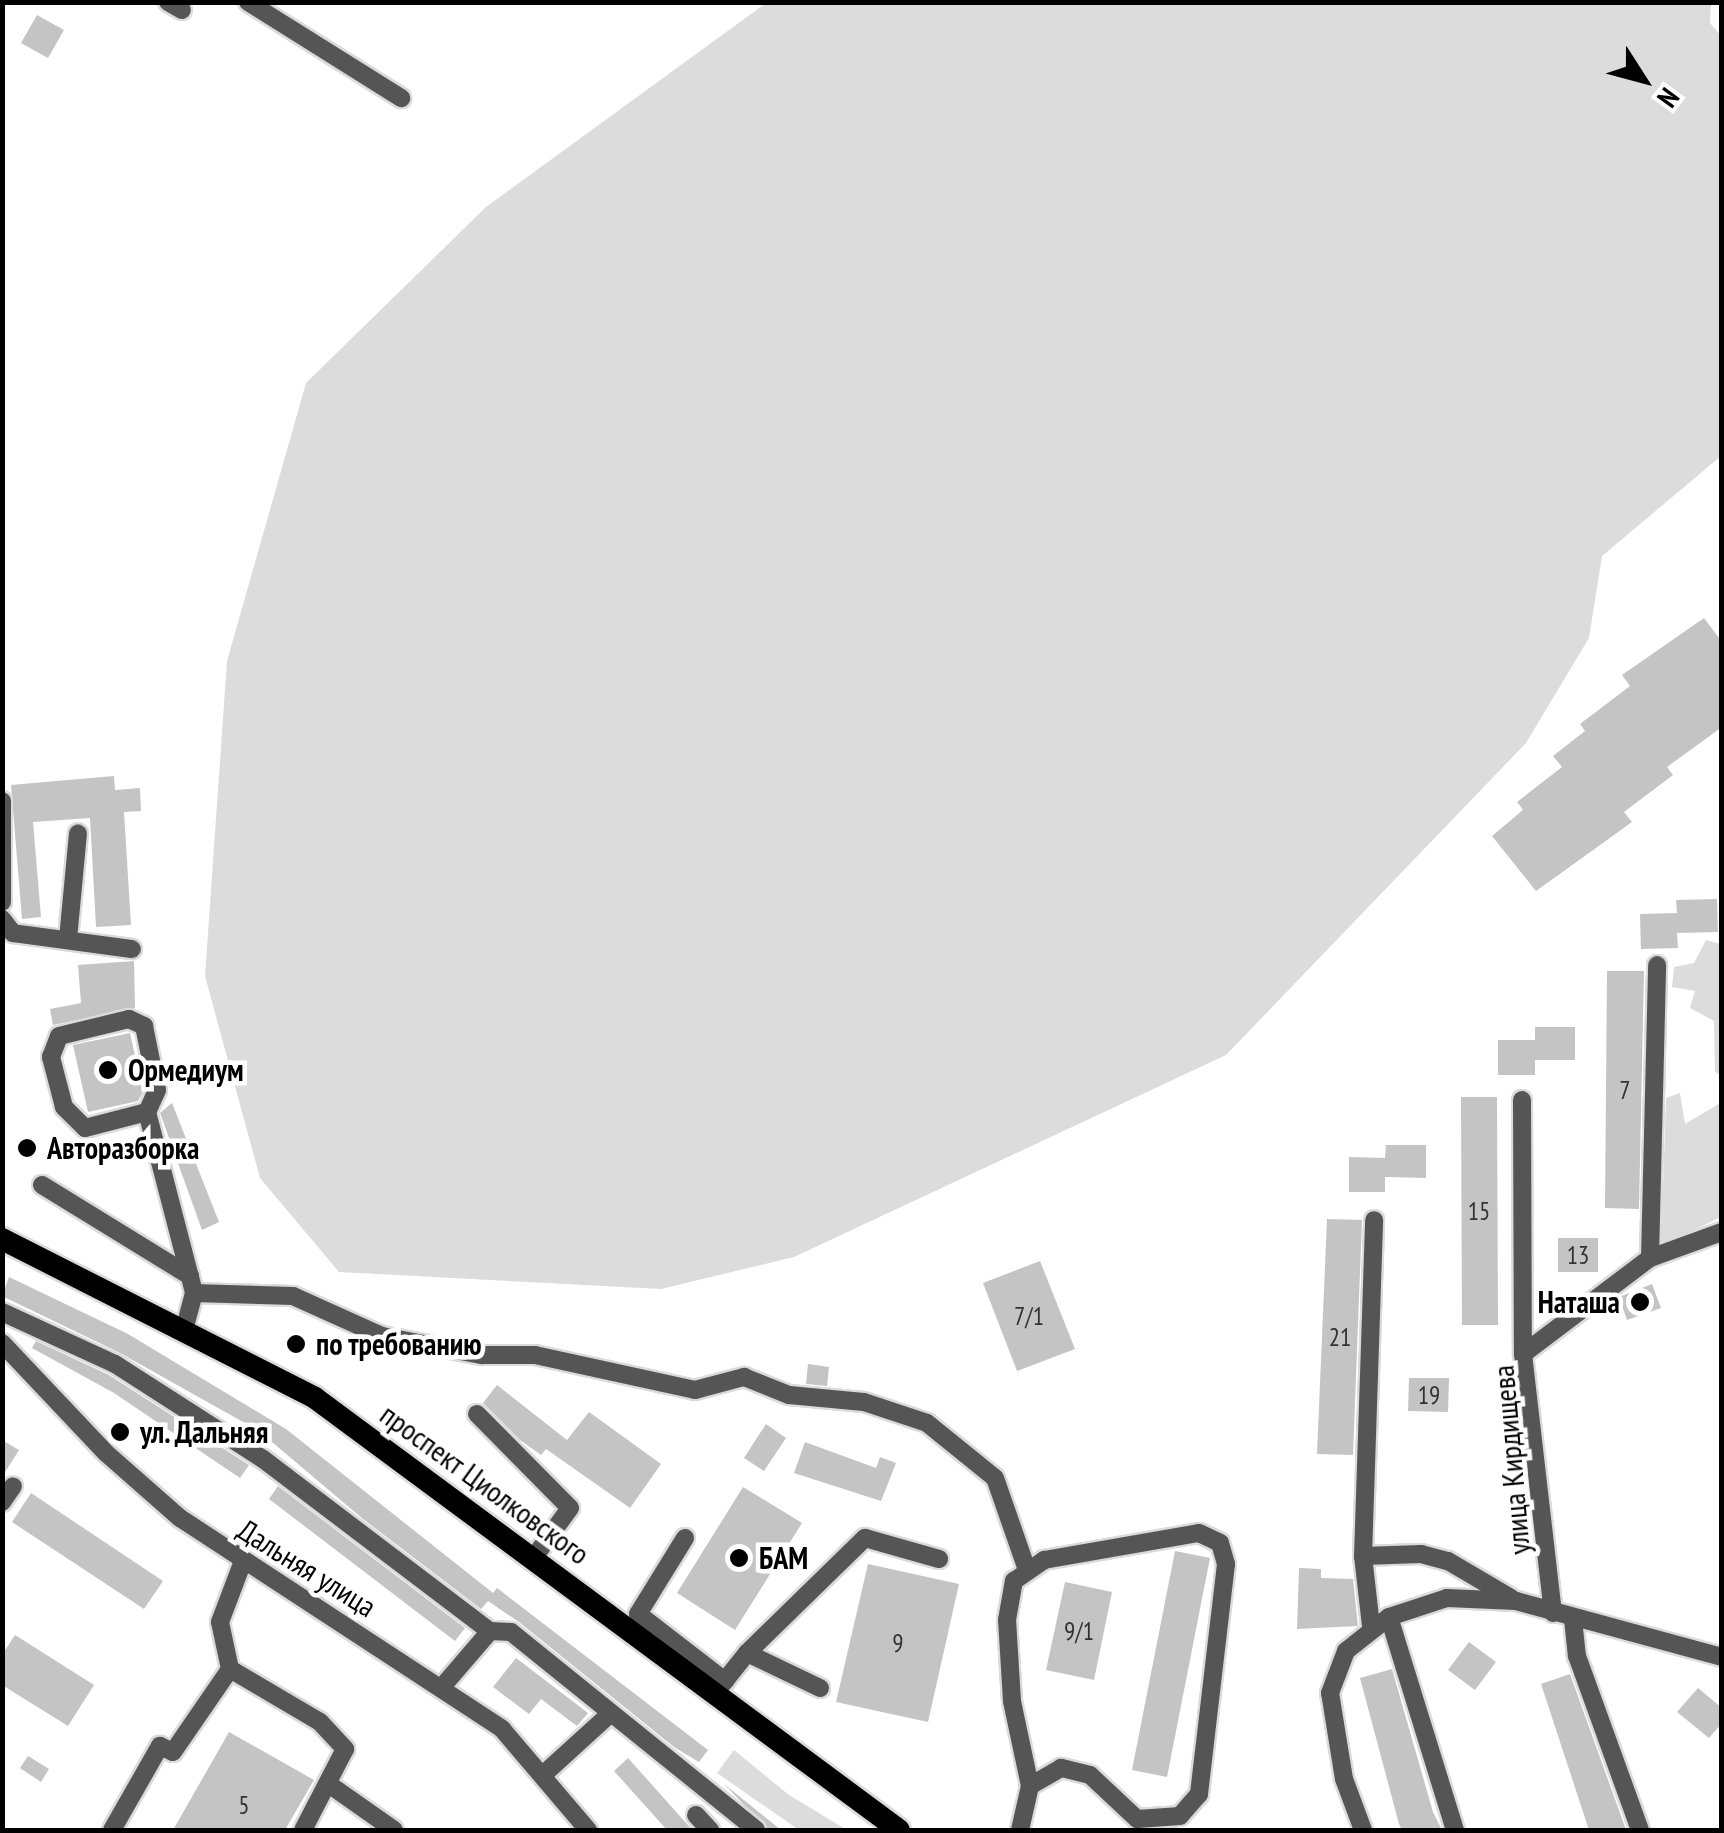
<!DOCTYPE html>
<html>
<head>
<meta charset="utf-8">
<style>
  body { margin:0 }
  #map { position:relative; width:1724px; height:1833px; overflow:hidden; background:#fff; font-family:"PT Sans Narrow",sans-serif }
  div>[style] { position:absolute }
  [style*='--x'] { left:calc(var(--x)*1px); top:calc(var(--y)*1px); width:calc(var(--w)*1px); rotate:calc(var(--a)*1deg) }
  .green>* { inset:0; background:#dcdcdc }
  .building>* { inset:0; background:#c4c4c4 }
  .roads { filter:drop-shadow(2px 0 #dbdbdb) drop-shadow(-2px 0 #dbdbdb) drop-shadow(0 2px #dbdbdb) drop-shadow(0 -2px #dbdbdb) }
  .minor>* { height:18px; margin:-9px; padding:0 9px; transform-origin:9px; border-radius:9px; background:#555 }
  .major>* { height:22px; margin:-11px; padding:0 11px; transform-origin:11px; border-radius:11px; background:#000 }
  .dots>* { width:28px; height:28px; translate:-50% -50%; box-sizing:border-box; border:5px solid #fff; border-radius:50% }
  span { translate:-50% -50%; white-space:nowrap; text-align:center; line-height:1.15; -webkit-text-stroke:9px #fff; paint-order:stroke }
  .number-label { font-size:25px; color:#313131 }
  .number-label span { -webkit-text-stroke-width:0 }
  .poi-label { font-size:30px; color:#000; font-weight:700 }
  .left { translate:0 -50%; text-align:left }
  .right { translate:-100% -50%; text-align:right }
  .street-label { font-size:30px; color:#000 }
  .frame { position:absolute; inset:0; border:5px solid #000; pointer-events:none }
  .north { position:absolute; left:1594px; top:30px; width:100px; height:100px; -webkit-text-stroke:8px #fff; paint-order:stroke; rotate:126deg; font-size:28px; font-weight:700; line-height:40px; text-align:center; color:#000 }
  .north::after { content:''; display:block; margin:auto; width:35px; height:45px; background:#000; clip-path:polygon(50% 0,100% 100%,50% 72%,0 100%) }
</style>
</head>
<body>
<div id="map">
  <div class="green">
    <i style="clip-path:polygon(766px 3px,1711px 3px,1710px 23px,1722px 37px,1721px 456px,1602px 556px,1589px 638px,1526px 743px,1226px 1055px,794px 1257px,661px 1289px,339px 1272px,260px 1178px,205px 976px,227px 661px,306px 383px,486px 207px)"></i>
    <i style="clip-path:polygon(1706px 940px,1721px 944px,1721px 1075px,1715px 1072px,1714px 1021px,1690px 1008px,1695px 991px,1672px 987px,1674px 967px,1694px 963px)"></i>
    <i style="clip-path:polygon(1680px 1093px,1685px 1124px,1722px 1102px,1721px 1217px,1661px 1246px,1666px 1098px)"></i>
    <i style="clip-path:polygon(734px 1750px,789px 1795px,847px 1830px,799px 1830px,717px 1773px)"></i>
  </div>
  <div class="building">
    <i style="clip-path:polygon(37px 15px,64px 30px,48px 58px,21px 43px)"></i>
    <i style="clip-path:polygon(1704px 618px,1722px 642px,1722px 727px,1667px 767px,1673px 775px,1624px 812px,1632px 822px,1536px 891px,1492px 836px,1523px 810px,1517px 802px,1562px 767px,1553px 756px,1585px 731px,1580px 724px,1630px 686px,1622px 675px)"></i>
    <i style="clip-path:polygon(114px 776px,115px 790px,140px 788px,141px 811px,124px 812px,131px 925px,96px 927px,90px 818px,33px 822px,41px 917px,22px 919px,11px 785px)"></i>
    <i style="clip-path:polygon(1717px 899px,1718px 932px,1677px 933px,1678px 948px,1641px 949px,1640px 914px,1677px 913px,1676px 900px)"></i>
    <i style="clip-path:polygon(134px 961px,135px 1008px,53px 1025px,50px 1009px,81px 1003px,78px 965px)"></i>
    <i style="clip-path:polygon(1607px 971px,1644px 971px,1639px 1209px,1605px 1208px)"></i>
    <i style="clip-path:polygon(1535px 1027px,1575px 1027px,1575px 1060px,1535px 1060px,1535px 1075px,1498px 1075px,1498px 1040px,1535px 1040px)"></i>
    <i style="clip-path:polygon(130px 1033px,143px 1092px,138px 1101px,88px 1112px,73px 1045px)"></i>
    <i style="clip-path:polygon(1461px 1097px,1497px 1097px,1498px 1325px,1462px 1325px)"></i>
    <i style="clip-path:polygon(172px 1103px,219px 1222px,202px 1230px,160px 1113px)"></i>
    <i style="clip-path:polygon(1386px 1145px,1426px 1145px,1426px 1178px,1385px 1177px,1385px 1192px,1349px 1192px,1349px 1157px,1385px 1158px)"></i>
    <i style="clip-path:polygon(1327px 1219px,1362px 1220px,1353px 1455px,1317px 1454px)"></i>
    <i style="clip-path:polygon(1558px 1238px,1598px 1238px,1598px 1272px,1558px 1272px)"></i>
    <i style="clip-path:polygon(1040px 1261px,1075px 1349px,1017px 1371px,983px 1283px)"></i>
    <i style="clip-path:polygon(9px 1277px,128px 1334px,286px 1429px,493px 1593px,497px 1588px,708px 1750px,699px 1762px,674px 1747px,519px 1622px,488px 1601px,481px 1609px,363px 1519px,259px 1431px,120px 1353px,2px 1296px)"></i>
    <i style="clip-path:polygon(1652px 1284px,1661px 1308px,1627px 1320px,1619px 1297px)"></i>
    <i style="clip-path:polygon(36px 1341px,109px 1375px,249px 1465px,240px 1478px,114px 1393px,32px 1348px)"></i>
    <i style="clip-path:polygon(808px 1364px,829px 1367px,827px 1386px,806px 1384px)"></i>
    <i style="clip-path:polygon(1409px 1378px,1449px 1378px,1448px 1412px,1408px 1411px)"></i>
    <i style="clip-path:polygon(497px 1385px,567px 1440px,589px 1412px,661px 1464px,630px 1508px,546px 1449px,541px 1455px,520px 1440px,483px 1403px)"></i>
    <i style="clip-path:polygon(766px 1424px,786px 1438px,764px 1471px,744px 1458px)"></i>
    <i style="clip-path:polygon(2px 1440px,19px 1450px,2px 1477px)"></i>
    <i style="clip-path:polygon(805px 1442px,876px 1468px,880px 1457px,896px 1463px,881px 1501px,794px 1473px)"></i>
    <i style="clip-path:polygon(278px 1486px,465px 1628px,455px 1641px,269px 1499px)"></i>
    <i style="clip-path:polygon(743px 1487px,802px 1523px,735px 1630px,677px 1593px)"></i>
    <i style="clip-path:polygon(31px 1493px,163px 1581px,144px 1609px,12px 1522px)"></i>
    <i style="clip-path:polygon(1175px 1551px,1210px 1558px,1167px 1777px,1132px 1770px)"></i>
    <i style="clip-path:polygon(868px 1564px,959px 1584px,928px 1722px,836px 1702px)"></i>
    <i style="clip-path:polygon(1299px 1568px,1321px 1569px,1321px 1578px,1353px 1579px,1358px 1626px,1297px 1629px)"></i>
    <i style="clip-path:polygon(1065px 1582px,1112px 1592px,1094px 1680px,1046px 1670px)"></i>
    <i style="clip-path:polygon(15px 1635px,94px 1685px,68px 1726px,2px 1685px,2px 1655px)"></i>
    <i style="clip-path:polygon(1469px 1642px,1496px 1662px,1475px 1690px,1448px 1670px)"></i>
    <i style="clip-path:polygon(516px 1658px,588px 1713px,577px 1726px,541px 1699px,529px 1714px,493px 1687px)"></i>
    <i style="clip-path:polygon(1392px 1669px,1433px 1812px,1442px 1830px,1402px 1830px,1399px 1824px,1360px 1678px)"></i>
    <i style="clip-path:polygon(1570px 1674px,1620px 1813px,1626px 1830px,1589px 1830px,1541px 1684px)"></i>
    <i style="clip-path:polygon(1698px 1688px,1722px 1708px,1722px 1723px,1709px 1738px,1677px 1712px)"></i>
    <i style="clip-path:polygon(229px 1732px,314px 1780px,285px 1830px,173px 1830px)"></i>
    <i style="clip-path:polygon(28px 1756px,49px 1769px,41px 1782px,20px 1768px)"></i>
    <i style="clip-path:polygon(628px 1758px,687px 1824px,693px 1830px,667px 1830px,614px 1771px)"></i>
    <i style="clip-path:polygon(724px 1784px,781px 1830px,768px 1830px)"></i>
  </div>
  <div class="roads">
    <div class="minor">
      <i style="--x:168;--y:2;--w:16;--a:30"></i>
      <i style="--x:248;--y:2;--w:181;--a:32.1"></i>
      <i style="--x:2;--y:801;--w:101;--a:90"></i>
      <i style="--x:2;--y:919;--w:18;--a:52"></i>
      <i style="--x:13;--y:933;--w:120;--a:7.7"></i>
      <i style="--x:68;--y:939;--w:106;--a:-84.6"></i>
      <i style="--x:1522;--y:1100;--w:254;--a:89.8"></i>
      <i style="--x:147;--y:1112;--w:64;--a:165.5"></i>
      <i style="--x:85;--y:1128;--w:30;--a:-135"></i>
      <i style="--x:64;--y:1107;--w:52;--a:-104.6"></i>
      <i style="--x:51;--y:1057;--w:22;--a:-69"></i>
      <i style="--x:59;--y:1036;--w:72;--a:-13.7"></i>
      <i style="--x:129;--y:1019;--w:17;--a:25"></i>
      <i style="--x:144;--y:1026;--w:65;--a:78.5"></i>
      <i style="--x:157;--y:1090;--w:24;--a:114"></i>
      <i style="--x:147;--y:1112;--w:187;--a:75.4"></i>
      <i style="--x:194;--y:1293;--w:38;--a:105"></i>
      <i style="--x:42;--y:1185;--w:174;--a:31.6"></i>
      <i style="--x:1650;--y:1258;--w:293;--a:-88.6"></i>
      <i style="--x:194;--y:1293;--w:99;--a:1.7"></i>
      <i style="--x:293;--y:1296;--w:98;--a:24.2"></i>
      <i style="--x:382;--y:1336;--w:102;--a:10.8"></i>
      <i style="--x:482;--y:1355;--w:53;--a:0"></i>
      <i style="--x:535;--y:1355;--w:164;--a:12.3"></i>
      <i style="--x:695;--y:1390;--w:51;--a:-14.9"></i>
      <i style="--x:744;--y:1377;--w:48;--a:21.8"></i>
      <i style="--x:789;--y:1395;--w:75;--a:5.3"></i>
      <i style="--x:864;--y:1402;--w:66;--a:18.4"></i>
      <i style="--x:927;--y:1423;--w:87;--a:39"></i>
      <i style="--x:995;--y:1478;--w:94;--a:70.8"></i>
      <i style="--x:2;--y:1312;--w:124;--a:24.7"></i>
      <i style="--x:115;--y:1364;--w:176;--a:32.7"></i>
      <i style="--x:263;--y:1459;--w:285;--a:37.2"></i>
      <i style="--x:490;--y:1631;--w:21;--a:3"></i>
      <i style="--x:511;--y:1632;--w:315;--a:38.9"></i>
      <i style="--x:2;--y:1343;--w:151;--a:46.6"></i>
      <i style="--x:106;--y:1453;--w:98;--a:41.3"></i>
      <i style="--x:180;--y:1518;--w:385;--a:33.2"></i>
      <i style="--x:502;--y:1729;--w:133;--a:49.6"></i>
      <i style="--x:477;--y:1414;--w:132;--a:45.3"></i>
      <i style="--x:570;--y:1508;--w:59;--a:126.1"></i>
      <i style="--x:2;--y:1502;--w:19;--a:-55"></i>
      <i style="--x:685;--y:1538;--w:89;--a:121.7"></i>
      <i style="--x:638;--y:1614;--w:110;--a:37.6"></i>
      <i style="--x:1363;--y:1556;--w:58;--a:-2"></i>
      <i style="--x:1421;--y:1554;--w:28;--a:15"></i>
      <i style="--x:1448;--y:1561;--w:73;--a:30.4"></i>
      <i style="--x:1553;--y:1613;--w:261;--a:-96.6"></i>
      <i style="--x:1523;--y:1354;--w:159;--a:-37.1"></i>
      <i style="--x:1650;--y:1258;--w:77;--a:-19.9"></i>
      <i style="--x:1389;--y:1617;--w:223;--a:72.8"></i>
      <i style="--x:1573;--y:1619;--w:37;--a:84"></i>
      <i style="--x:1577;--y:1656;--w:185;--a:70.1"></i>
      <i style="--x:1371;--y:1626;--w:70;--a:-96.5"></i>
      <i style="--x:1363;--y:1556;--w:336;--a:-88.1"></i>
      <i style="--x:747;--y:1653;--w:165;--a:-44.3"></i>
      <i style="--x:865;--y:1538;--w:77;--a:15.8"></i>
      <i style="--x:230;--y:1669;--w:104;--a:30.5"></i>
      <i style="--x:320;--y:1722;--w:37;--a:47"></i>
      <i style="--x:345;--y:1749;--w:91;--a:117.4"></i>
      <i style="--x:442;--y:1687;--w:74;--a:-49.4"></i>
      <i style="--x:719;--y:1688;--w:45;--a:-51.3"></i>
      <i style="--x:747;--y:1653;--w:81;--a:25.6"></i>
      <i style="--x:545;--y:1773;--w:89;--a:-42.3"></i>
      <i style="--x:330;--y:1785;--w:78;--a:35.1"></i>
      <i style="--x:696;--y:1815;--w:21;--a:47"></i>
      <i style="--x:112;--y:1830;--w:97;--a:-60.3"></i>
      <i style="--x:160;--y:1746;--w:14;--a:25"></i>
      <i style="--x:173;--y:1752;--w:101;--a:-55.5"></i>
      <i style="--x:230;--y:1669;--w:48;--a:-102"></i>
      <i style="--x:220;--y:1622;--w:65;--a:-69.3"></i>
      <i style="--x:1020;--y:1830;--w:45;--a:-77.2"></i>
      <i style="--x:1030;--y:1786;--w:87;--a:-102"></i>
      <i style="--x:1012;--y:1701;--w:81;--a:-93.5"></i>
      <i style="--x:1007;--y:1620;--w:40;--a:-80"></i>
      <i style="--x:1014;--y:1581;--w:37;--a:-35"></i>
      <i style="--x:1044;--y:1560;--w:157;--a:-9.9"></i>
      <i style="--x:1199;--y:1533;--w:23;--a:25"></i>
      <i style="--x:1220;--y:1543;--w:22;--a:74"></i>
      <i style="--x:1226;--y:1564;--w:232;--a:96.7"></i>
      <i style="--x:1199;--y:1794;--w:29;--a:131"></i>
      <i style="--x:1180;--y:1816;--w:43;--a:176"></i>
      <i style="--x:1137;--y:1819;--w:64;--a:-136.9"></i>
      <i style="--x:1090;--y:1775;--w:30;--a:-166"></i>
      <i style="--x:1061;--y:1768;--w:36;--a:150"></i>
      <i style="--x:1363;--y:1830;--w:54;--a:-110.4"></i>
      <i style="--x:1344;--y:1779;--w:87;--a:-99.2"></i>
      <i style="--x:1330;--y:1693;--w:45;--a:-69.1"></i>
      <i style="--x:1346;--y:1651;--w:55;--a:-38.3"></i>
      <i style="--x:1389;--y:1617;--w:61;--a:-18.1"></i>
      <i style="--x:1447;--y:1598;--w:69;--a:2.5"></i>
      <i style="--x:1516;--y:1601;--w:213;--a:15.2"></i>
    </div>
    <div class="major">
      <i style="--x:2;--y:1239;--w:351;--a:26.9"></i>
      <i style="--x:315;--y:1398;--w:726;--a:36.49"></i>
    </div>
  </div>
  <div class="dots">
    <i style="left:108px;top:1070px;background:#000"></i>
    <i style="left:27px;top:1148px;background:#000"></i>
    <i style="left:1640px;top:1302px;background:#000"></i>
    <i style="left:296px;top:1344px;background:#000"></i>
    <i style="left:120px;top:1432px;background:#000"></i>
    <i style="left:739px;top:1558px;background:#000"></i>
  </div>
  <div class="number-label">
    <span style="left:1625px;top:1090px">7</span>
    <span style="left:1479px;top:1211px">15</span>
    <span style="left:1578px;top:1255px">13</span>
    <span style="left:1029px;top:1316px">7/1</span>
    <span style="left:1340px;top:1337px">21</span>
    <span style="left:1429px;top:1395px">19</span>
    <span style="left:1079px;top:1631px">9/1</span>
    <span style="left:898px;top:1643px">9</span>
    <span style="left:244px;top:1805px">5</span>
  </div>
  <div class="poi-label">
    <span class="left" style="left:128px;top:1070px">Ормедиум</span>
    <span class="left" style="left:47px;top:1148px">Авторазборка</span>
    <span class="right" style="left:1620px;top:1302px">Наташа</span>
    <span class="left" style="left:316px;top:1344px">по требованию</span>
    <span class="left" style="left:140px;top:1432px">ул. Дальняя</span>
    <span class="left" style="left:759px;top:1558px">БАМ</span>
  </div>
  <div class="street-label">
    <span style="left:1511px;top:1460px;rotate:-95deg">улица Кирдищева</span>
    <span style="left:485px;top:1484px;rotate:36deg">проспект Циолковского</span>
    <span style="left:307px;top:1568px;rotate:32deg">Дальняя улица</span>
  </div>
  <div class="frame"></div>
  <div class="north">N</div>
</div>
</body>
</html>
